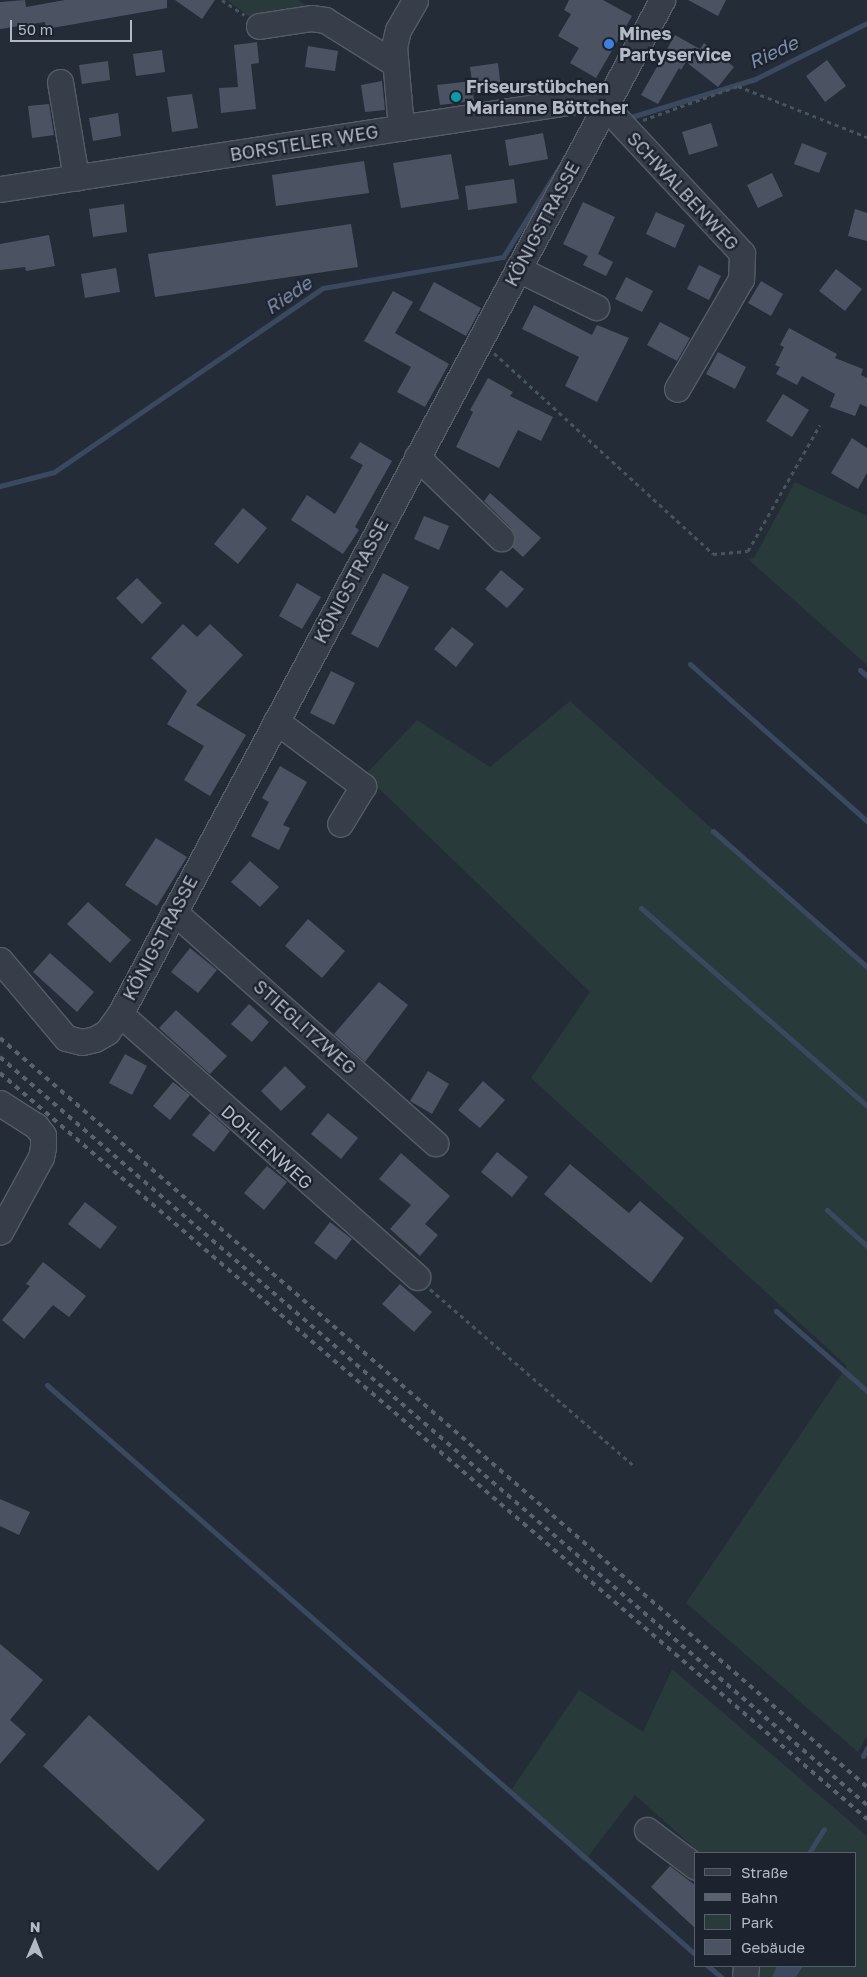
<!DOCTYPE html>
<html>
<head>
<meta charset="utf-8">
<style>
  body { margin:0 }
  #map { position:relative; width:867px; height:1977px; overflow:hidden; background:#242c38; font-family:"Golos Text",sans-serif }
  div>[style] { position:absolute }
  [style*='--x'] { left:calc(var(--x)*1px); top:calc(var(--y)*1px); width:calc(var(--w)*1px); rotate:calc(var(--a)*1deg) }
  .green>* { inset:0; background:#293a3b }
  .water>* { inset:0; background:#3b4960 }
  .stream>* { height:5px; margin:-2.5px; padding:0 2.5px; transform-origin:2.5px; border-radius:2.5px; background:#3b4960 }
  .building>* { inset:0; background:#4b5362 }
  .path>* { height:3px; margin-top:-1.5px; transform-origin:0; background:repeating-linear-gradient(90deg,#465559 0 4px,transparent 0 8px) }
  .roads { filter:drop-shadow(1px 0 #565c67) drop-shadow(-1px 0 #565c67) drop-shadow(0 1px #565c67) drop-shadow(0 -1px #565c67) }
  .minor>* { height:25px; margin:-12.5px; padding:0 12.5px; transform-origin:12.5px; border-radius:12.5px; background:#383e49 }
  .rail>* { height:4px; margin-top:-2px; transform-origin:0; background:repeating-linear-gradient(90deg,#5a6270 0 5px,transparent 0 10px) }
  .dots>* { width:14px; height:14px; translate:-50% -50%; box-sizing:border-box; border:2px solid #1d232e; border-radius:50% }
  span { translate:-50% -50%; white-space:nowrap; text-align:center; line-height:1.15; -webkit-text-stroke:4.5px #1d232e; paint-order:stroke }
  .poi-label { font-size:18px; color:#b3b9c5; font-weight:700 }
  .left { translate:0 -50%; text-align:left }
  .street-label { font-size:18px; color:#b3b9c5 }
  .water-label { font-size:19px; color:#7d8eaa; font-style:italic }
  .legend { position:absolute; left:694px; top:1852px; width:162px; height:115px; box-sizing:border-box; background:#1d232e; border:1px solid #595f6a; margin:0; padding:6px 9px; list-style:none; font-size:15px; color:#b3b9c5 }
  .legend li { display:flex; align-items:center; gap:10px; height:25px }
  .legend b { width:25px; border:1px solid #595f6a }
  .north { position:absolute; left:10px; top:1917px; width:50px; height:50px; -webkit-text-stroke:4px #1d232e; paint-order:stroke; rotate:1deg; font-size:14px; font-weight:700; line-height:20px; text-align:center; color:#b3b9c5 }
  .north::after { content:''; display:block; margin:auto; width:18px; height:22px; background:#b3b9c5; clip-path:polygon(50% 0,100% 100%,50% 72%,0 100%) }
  .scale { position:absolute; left:10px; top:20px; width:122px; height:22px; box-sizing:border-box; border:2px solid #b3b9c5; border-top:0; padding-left:6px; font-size:15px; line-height:18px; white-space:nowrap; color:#b3b9c5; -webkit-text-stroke:4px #1d232e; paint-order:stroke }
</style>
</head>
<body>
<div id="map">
  <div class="green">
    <i style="clip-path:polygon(227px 0,298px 0,309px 7px,259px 24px)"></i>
    <i style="clip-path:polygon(795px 482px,867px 516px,867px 665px,748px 559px,754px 558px)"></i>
    <i style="clip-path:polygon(570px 701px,867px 968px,867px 1736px,858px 1752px,686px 1603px,847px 1366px,531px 1078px,590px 992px,365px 775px,417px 720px,490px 767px)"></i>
    <i style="clip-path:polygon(672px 1669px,867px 1836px,867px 1977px,752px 1977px,746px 1966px,856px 1966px,856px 1853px,700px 1853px,635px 1795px,584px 1862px,512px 1789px,579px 1690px,643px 1732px)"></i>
  </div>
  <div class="water">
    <i style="clip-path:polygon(777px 1966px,803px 1966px,796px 1977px,772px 1977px)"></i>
  </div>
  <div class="stream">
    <i style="--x:631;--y:117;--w:130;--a:-17"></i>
    <i style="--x:755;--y:79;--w:125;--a:-26.6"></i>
    <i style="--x:0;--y:486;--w:56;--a:-14.5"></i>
    <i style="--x:54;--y:472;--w:326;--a:-34.4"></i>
    <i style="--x:323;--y:288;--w:183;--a:-9.8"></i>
    <i style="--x:503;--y:257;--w:107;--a:-57.9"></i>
    <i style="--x:690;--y:664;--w:237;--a:41.6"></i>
    <i style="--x:860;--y:670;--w:9;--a:41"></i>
    <i style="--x:713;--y:831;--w:205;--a:41.4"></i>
    <i style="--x:641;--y:908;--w:300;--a:41.2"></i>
    <i style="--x:827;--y:1210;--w:54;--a:42"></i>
    <i style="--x:776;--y:1311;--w:121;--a:41.3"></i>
    <i style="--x:47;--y:1385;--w:864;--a:41.29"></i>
    <i style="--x:863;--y:1756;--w:9;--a:-63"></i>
    <i style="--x:809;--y:1853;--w:28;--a:-58"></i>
    <i style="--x:708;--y:1966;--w:17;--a:40"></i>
  </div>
  <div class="building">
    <i style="clip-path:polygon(25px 0,26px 7px,65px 0,167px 0,167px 8px,46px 29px,45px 22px,0 29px,0 2px)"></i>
    <i style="clip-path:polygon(175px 0,215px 0,202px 19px)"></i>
    <i style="clip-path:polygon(569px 0,603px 0,632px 16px,596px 78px,570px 63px,579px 48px,558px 36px,571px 14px,564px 10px)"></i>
    <i style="clip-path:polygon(688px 0,726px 0,718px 16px)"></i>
    <i style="clip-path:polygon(675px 35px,700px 49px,704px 43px,734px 67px,718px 87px,686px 62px,681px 70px,679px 68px,658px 104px,641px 95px)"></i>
    <i style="clip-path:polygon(257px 42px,259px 63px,251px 64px,256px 109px,221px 113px,219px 88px,238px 87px,234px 45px)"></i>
    <i style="clip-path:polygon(308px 46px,338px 51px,335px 71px,305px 67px)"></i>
    <i style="clip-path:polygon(162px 50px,165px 72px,136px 76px,133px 54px)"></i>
    <i style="clip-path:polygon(827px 60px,846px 86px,825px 102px,806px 76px)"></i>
    <i style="clip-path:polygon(108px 61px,110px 80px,82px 84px,79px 65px)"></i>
    <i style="clip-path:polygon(498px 63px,501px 89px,473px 92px,474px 101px,440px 105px,437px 85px,472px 81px,470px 67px)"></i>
    <i style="clip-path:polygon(382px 81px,385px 110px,365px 112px,361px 85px)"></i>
    <i style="clip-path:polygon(192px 94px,198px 128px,172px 132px,167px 97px)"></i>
    <i style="clip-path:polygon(49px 104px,54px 135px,32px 138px,28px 106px)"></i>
    <i style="clip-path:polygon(118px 113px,121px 136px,93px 141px,89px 118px)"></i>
    <i style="clip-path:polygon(711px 123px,718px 146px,689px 155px,682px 132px)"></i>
    <i style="clip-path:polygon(543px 133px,548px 159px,509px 166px,505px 140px)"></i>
    <i style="clip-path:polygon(802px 143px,827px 153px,819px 173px,794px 164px)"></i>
    <i style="clip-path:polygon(451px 154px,459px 199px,401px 208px,393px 163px)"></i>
    <i style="clip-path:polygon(364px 161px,369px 193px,276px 206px,272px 175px)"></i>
    <i style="clip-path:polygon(772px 173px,783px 196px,758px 208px,747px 185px)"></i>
    <i style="clip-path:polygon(514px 179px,517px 203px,468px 210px,465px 186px)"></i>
    <i style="clip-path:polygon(583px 202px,615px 217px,598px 254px,613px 262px,606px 276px,583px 265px,588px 256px,563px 244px)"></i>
    <i style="clip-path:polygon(124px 204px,127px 232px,93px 237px,89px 209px)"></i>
    <i style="clip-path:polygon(855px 209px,867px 213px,867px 241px,848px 236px)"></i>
    <i style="clip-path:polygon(656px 212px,685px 225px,675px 248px,646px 234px)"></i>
    <i style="clip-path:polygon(351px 224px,358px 267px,155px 297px,148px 254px)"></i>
    <i style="clip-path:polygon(49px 235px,55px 266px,26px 271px,25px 267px,0 270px,0 244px)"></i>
    <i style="clip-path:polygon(699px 265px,721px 276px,709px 300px,687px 289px)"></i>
    <i style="clip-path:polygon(116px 268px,120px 292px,85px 298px,81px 274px)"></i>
    <i style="clip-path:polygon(836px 269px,862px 289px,845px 311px,819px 291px)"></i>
    <i style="clip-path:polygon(626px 277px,653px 291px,642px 312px,615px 299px)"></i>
    <i style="clip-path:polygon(761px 281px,783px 294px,771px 316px,748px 303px)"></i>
    <i style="clip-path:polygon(434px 282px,481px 308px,466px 336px,419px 310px)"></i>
    <i style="clip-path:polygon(393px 291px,413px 302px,395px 333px,449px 364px,425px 407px,397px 392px,411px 367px,364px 341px)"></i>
    <i style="clip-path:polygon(534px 305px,592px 335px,597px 325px,629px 338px,597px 402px,565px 386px,579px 357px,522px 329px)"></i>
    <i style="clip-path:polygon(660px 322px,690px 338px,677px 361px,647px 345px)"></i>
    <i style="clip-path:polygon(789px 328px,837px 354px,835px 358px,863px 369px,861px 375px,867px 378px,867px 407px,860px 404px,855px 416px,830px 407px,835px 394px,802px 376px,797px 385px,776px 374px,780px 367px,775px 365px,784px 347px,780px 345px)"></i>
    <i style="clip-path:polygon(718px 352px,746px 367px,735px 389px,706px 374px)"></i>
    <i style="clip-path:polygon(488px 378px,513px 392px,510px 396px,553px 417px,541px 441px,518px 430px,499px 468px,456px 447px,473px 412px,470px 410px)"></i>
    <i style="clip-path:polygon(783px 394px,809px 410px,792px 437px,766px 421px)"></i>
    <i style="clip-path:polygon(852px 438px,867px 448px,867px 473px,858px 489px,831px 473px)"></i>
    <i style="clip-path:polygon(360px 442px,392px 461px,355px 527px,359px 530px,343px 554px,291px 520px,307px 495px,335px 514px,363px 465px,350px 458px)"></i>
    <i style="clip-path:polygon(490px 493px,541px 538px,523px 557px,512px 547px,515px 535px,511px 528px,484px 501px)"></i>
    <i style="clip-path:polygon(243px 508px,267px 528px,238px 564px,214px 544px)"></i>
    <i style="clip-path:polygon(424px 516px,449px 526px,439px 550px,414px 539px)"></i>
    <i style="clip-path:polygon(501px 570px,524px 589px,507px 608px,485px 589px)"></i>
    <i style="clip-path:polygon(383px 573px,409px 587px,378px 648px,351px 634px)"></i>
    <i style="clip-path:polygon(137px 578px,162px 603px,142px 624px,116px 598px)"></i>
    <i style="clip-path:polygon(297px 583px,321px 597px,302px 629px,279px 616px)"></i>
    <i style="clip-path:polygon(183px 624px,197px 637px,210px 624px,243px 655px,196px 705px,246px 735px,210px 796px,184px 780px,204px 746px,167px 724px,187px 691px,151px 658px)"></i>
    <i style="clip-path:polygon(452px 627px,474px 644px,456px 667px,434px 649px)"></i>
    <i style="clip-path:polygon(331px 671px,355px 683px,334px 725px,310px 713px)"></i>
    <i style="clip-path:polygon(280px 766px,307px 782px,283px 825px,290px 828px,279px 850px,251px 836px,269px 802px,262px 798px)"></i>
    <i style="clip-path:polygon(156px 838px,187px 857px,157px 906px,125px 885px)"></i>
    <i style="clip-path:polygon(250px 861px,279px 887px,260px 907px,231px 882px)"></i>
    <i style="clip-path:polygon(88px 902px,131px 940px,110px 963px,67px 924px)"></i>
    <i style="clip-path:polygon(308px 919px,345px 951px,322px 978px,285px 946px)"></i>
    <i style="clip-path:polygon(190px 948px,217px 970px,198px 993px,171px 972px)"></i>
    <i style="clip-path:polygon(50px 953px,94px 992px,77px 1012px,33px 972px)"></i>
    <i style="clip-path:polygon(379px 982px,408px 1005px,365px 1062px,334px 1034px)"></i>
    <i style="clip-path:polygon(249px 1004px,269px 1022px,252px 1042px,231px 1024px)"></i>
    <i style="clip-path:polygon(176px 1010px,227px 1056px,210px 1074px,159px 1028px)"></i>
    <i style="clip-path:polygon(125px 1054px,147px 1066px,132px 1095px,109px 1083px)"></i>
    <i style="clip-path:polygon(285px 1066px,306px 1087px,281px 1111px,261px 1091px)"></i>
    <i style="clip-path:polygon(428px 1071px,449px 1084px,432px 1114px,410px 1101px)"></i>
    <i style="clip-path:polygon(483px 1081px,505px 1100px,480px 1128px,458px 1110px)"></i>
    <i style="clip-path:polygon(173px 1082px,190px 1095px,170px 1120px,153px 1106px)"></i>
    <i style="clip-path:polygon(210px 1113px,230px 1131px,214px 1152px,192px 1135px)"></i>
    <i style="clip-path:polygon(328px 1113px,358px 1138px,341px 1159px,311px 1134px)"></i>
    <i style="clip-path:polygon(497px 1152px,528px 1177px,512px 1197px,481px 1172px)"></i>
    <i style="clip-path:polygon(401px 1153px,450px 1196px,425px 1224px,438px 1235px,420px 1256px,390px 1229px,411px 1205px,379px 1179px)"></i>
    <i style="clip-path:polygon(570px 1164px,629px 1213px,640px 1201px,684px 1238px,651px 1283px,544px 1194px)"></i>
    <i style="clip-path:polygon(267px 1166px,287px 1182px,264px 1210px,244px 1193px)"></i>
    <i style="clip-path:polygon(85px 1202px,117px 1227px,100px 1249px,68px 1224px)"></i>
    <i style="clip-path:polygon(330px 1222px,352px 1239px,336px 1260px,314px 1243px)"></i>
    <i style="clip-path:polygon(43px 1262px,86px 1296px,69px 1317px,53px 1305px,24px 1339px,2px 1320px,30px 1286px,26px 1284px)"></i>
    <i style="clip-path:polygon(400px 1284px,432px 1312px,414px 1332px,382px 1304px)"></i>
    <i style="clip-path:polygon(0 1499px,30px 1512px,19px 1535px,0 1526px)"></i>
    <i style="clip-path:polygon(0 1644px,43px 1680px,10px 1720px,26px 1734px,0 1764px)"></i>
    <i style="clip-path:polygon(89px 1715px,205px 1820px,158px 1871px,43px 1766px)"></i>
    <i style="clip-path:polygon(670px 1866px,696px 1886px,696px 1929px,651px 1887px)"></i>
  </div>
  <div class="path">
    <i style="--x:222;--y:0;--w:27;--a:34"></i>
    <i style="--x:643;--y:120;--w:101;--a:-19.7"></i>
    <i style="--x:738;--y:86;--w:139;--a:21.6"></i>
    <i style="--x:494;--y:353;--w:297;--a:42.5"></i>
    <i style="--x:713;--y:554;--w:35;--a:-5"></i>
    <i style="--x:748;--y:551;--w:145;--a:-60.3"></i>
    <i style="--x:430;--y:1289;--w:270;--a:40.9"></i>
  </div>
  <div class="roads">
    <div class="minor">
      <i style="--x:259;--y:26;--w:53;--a:-8.7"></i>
      <i style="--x:311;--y:18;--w:14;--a:8"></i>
      <i style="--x:325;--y:20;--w:81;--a:31.9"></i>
      <i style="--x:60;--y:82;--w:97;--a:80.5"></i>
      <i style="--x:401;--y:128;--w:81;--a:-94.9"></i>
      <i style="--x:394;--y:47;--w:17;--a:-77"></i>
      <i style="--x:398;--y:30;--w:34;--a:-60"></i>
      <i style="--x:0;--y:189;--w:595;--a:-8.7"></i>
      <i style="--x:588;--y:99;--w:19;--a:12"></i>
      <i style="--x:607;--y:103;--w:17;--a:59"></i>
      <i style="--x:616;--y:118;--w:185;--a:47"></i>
      <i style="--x:742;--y:253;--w:26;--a:92"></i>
      <i style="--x:741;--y:279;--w:127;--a:120.2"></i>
      <i style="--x:518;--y:269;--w:87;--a:26"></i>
      <i style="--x:417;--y:457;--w:117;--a:44"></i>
      <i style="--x:276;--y:721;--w:109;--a:36.8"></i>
      <i style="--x:363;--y:786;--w:44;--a:121.2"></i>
      <i style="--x:174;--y:912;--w:349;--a:41.5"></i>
      <i style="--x:0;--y:960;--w:102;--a:49.8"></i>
      <i style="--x:66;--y:1038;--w:16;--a:14"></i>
      <i style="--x:82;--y:1042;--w:13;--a:-13"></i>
      <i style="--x:95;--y:1039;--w:14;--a:-30"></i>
      <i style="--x:107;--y:1032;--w:22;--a:-54"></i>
      <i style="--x:120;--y:1014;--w:1150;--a:-61.87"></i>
      <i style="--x:120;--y:1014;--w:397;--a:41.5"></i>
      <i style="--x:0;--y:1103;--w:43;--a:32.6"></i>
      <i style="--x:36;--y:1126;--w:11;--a:52"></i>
      <i style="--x:43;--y:1135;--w:12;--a:90"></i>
      <i style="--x:43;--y:1147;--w:10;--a:101"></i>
      <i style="--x:41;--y:1157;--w:85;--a:118.7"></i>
      <i style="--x:647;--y:1830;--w:61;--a:37.1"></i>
      <i style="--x:745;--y:1977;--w:11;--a:-85"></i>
    </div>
  </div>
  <div class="rail">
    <i style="--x:0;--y:1038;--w:1146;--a:40.82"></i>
    <i style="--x:0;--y:1057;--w:1145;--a:40.79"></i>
    <i style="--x:0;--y:1073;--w:1144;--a:40.71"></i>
  </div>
  <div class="dots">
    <i style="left:609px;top:44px;background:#3f7fe0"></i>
    <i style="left:456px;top:97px;background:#0f9aa8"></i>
  </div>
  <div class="poi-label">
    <span class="left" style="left:619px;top:44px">Mines<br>Partyservice</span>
    <span class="left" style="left:466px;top:97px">Friseurstübchen<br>Marianne Böttcher</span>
  </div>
  <div class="street-label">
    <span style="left:304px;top:143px;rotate:-9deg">BORSTELER WEG</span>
    <span style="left:683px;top:191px;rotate:47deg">SCHWALBENWEG</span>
    <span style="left:542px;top:224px;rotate:-62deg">KÖNIGSTRASSE</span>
    <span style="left:351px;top:581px;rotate:-62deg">KÖNIGSTRASSE</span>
    <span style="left:160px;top:938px;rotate:-62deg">KÖNIGSTRASSE</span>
    <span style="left:305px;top:1027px;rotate:42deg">STIEGLITZWEG</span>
    <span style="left:267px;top:1147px;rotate:42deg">DOHLENWEG</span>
  </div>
  <div class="water-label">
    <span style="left:773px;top:52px;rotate:-25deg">Riede</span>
    <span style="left:288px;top:295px;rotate:-34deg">Riede</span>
  </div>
  <ul class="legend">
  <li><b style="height:6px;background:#383e49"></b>Straße</li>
  <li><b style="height:6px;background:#5a6270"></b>Bahn</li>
  <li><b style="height:14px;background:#293a3b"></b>Park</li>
  <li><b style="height:14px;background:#4b5362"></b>Gebäude</li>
  </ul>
  <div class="north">N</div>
  <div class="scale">50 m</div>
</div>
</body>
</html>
